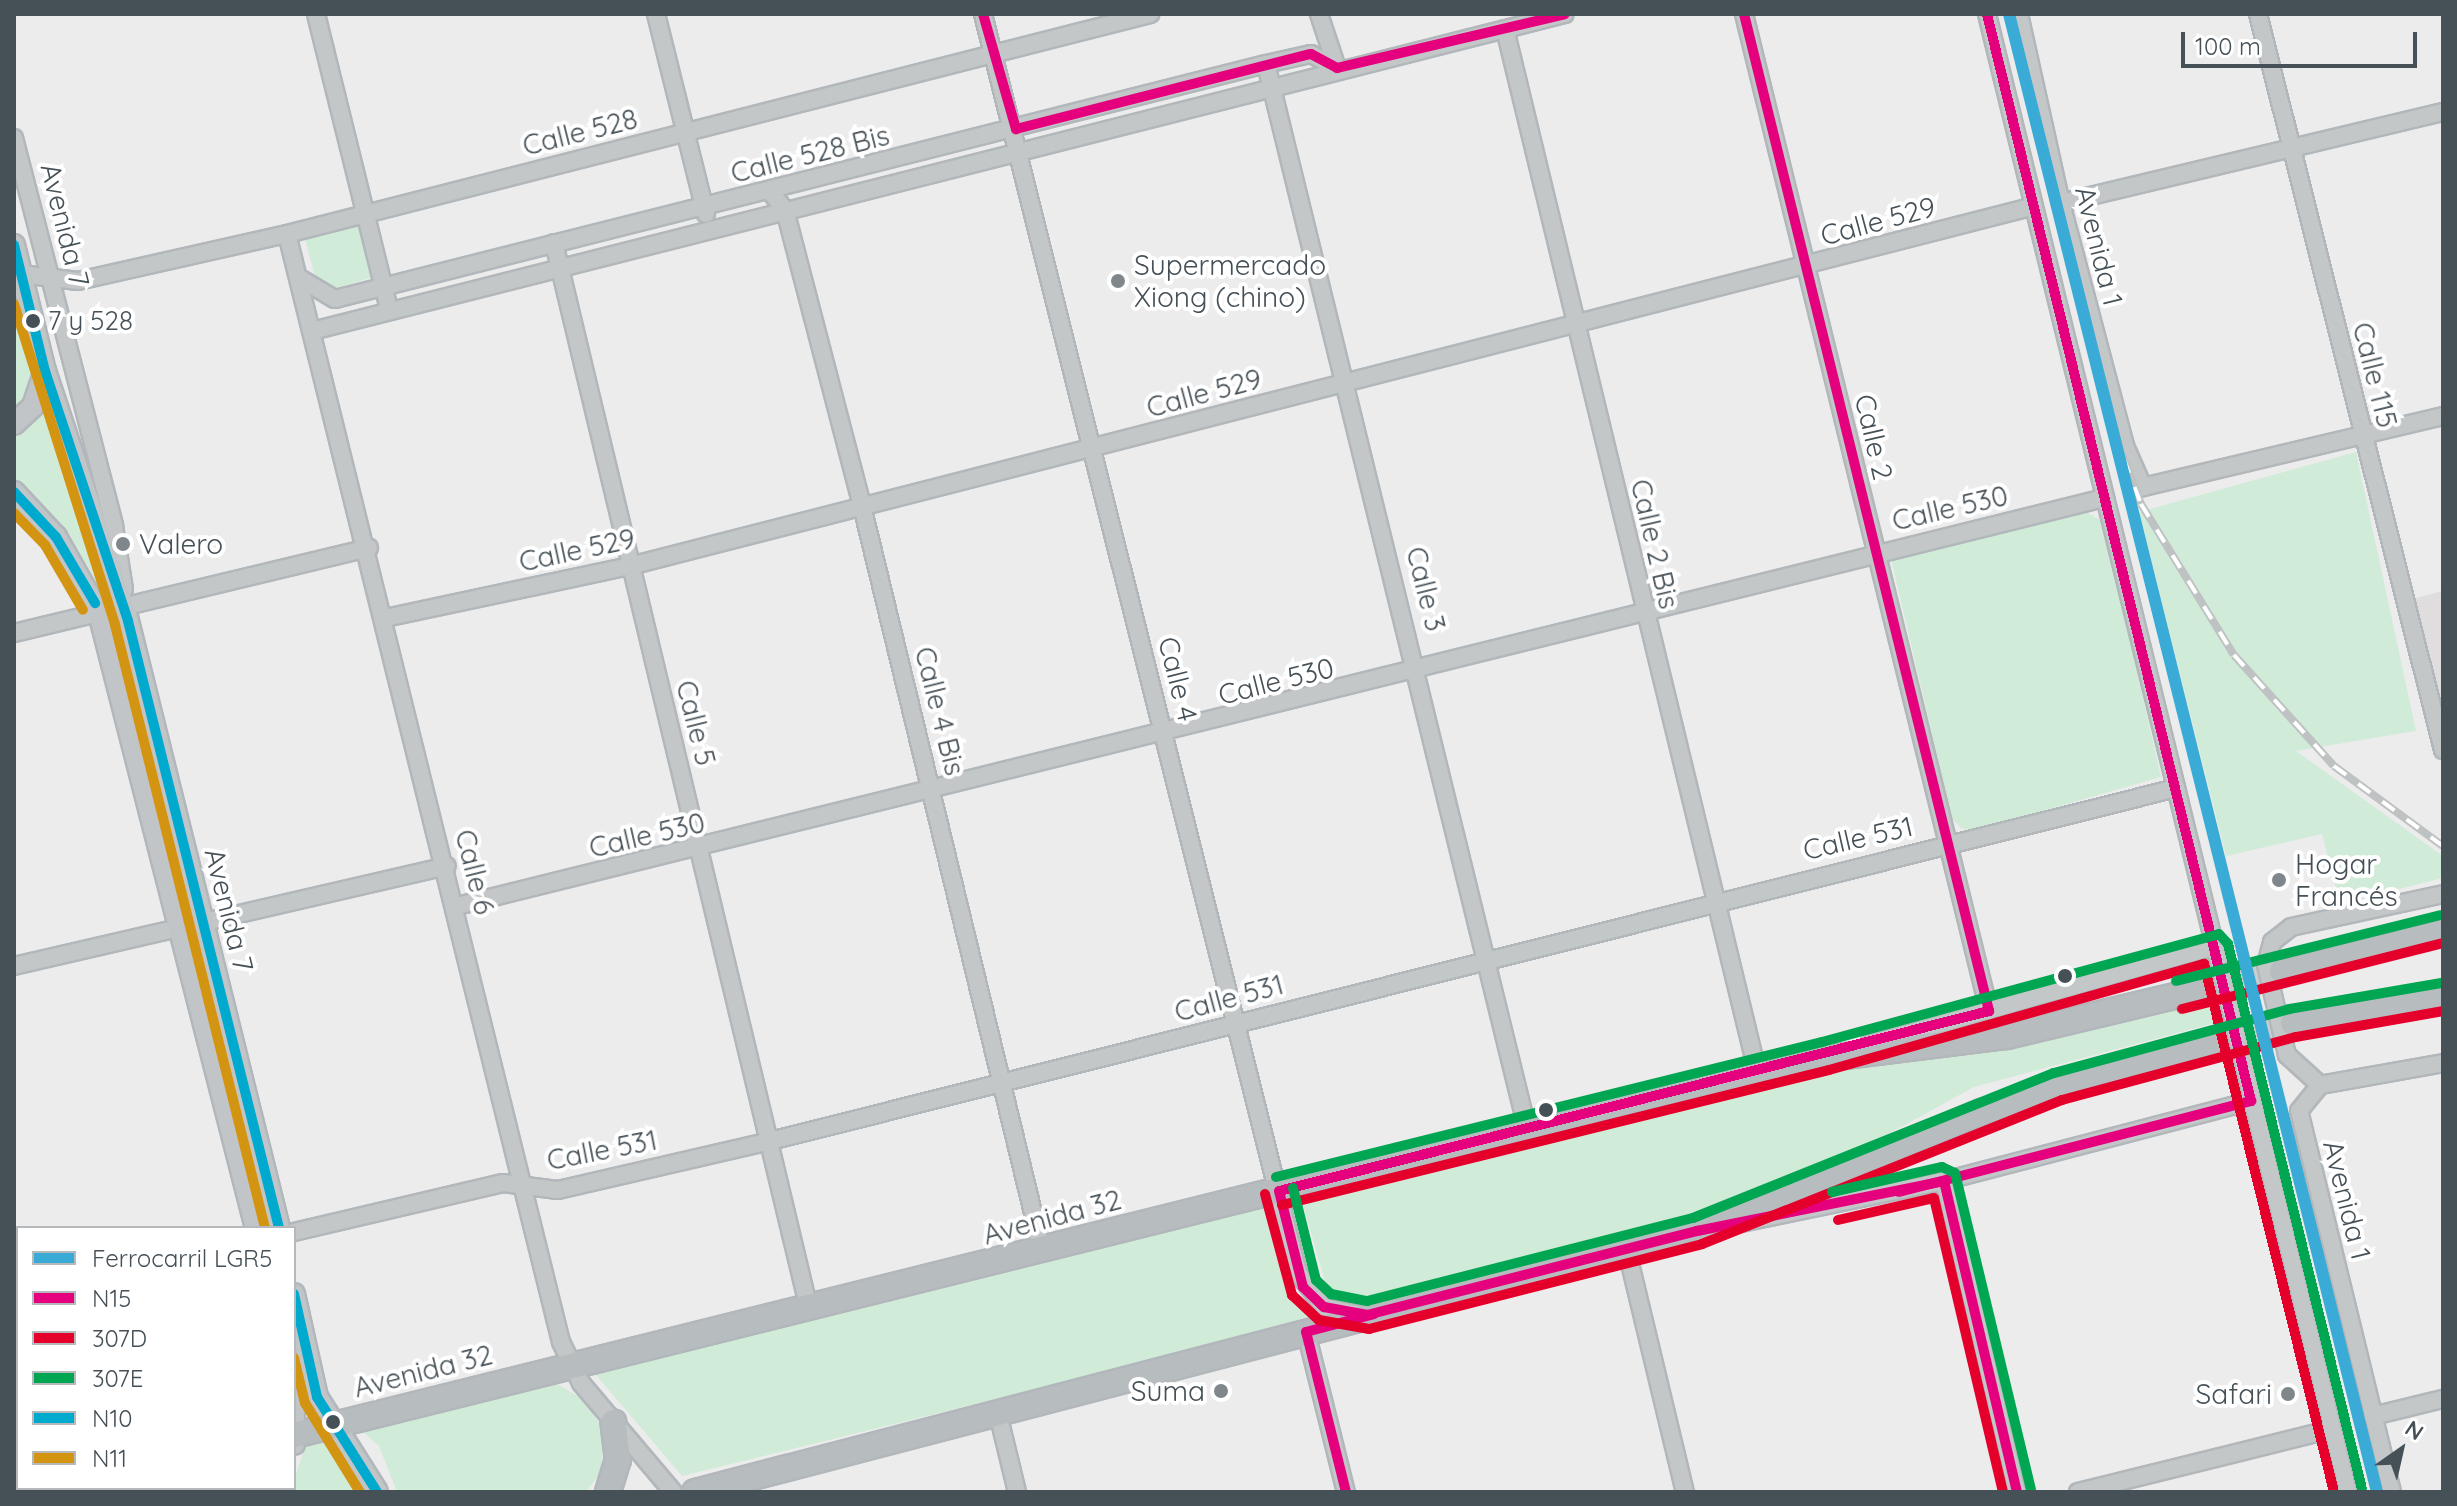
<!DOCTYPE html>
<html>
<head>
<meta charset="utf-8">
<style>
  body { margin:0 }
  #map { position:relative; width:2457px; height:1506px; overflow:hidden; background:#edecec; font-family:Quicksand,sans-serif }
  div>[style] { position:absolute }
  [style*='--x'] { left:calc(var(--x)*1px); top:calc(var(--y)*1px); width:calc(var(--w)*1px); rotate:calc(var(--a)*1deg) }
  .education>* { inset:0; background:#dfdddd }
  .green>* { inset:0; background:#d1ebd9 }
  .highway-tunnel>* { height:24px; margin-top:-12px; transform-origin:0; background:repeating-linear-gradient(90deg,#cbcdce 0 24px,transparent 0 36px) }
  .roads { filter:drop-shadow(2px 0 #b2b7bb) drop-shadow(-2px 0 #b2b7bb) drop-shadow(0 2px #b2b7bb) drop-shadow(0 -2px #b2b7bb) }
  .minor>* { height:16px; margin:-8px; padding:0 8px; transform-origin:8px; border-radius:8px; background:#c3c7c8 }
  .major>* { height:20px; margin:-10px; padding:0 10px; transform-origin:10px; border-radius:10px; background:#c2c5c7 }
  .highway>* { height:24px; margin:-12px; padding:0 12px; transform-origin:12px; border-radius:12px; background:#b7bcbf }
  .rail>* { height:8px; margin-top:-4px; transform-origin:0; background:repeating-linear-gradient(90deg,#fff 0 15px,#bfc2c3 0 30px); box-sizing:border-box; border-block:2px solid #bfc2c3 }
  .bus-1>* { height:10px; margin:-5px; padding:0 5px; transform-origin:5px; border-radius:5px; background:#e5007d }
  .bus-2>* { height:10px; margin:-5px; padding:0 5px; transform-origin:5px; border-radius:5px; background:#e4002b }
  .bus-3>* { height:10px; margin:-5px; padding:0 5px; transform-origin:5px; border-radius:5px; background:#00a651 }
  .bus-4>* { height:10px; margin:-5px; padding:0 5px; transform-origin:5px; border-radius:5px; background:#00a9ce }
  .bus-5>* { height:10px; margin:-5px; padding:0 5px; transform-origin:5px; border-radius:5px; background:#d39511 }
  .rail-1>* { height:12px; margin:-6px; padding:0 6px; transform-origin:6px; border-radius:6px; background:#39abd6 }
  .dots>* { width:22px; height:22px; translate:-50% -50%; box-sizing:border-box; border:4px solid #fff; border-radius:50% }
  span { translate:-50% -50%; white-space:nowrap; text-align:center; line-height:1.15; -webkit-text-stroke:8px #fff; paint-order:stroke }
  .bus-label { font-size:26px; color:#455057 }
  .left { translate:0 -50%; text-align:left }
  .street-label { font-size:28px; color:#455057 }
  .poi-label { font-size:28px; color:#455057 }
  .right { translate:-100% -50%; text-align:right }
  .frame { position:absolute; inset:0; border:16px solid #455057; pointer-events:none }
  .legend { position:absolute; left:16px; top:1226px; width:280px; height:264px; box-sizing:border-box; background:#fff; border:2px solid #b5b9bc; margin:0; padding:10px 14px; list-style:none; font-size:24px; color:#455057 }
  .legend li { display:flex; align-items:center; gap:16px; height:40px }
  .legend b { width:40px; border:2px solid #b5b9bc }
  .north { position:absolute; left:2361px; top:1410px; width:80px; height:80px; -webkit-text-stroke:6px #fff; paint-order:stroke; rotate:34deg; font-size:22px; font-weight:700; line-height:32px; text-align:center; color:#455057 }
  .north::after { content:''; display:block; margin:auto; width:28px; height:36px; background:#455057; clip-path:polygon(50% 0,100% 100%,50% 72%,0 100%) }
  .scale { position:absolute; left:2181px; top:32px; width:236px; height:36px; box-sizing:border-box; border:4px solid #455057; border-top:0; padding-left:10px; font-size:24px; line-height:28px; white-space:nowrap; color:#455057; -webkit-text-stroke:6px #fff; paint-order:stroke }
</style>
</head>
<body>
<div id="map">
  <div class="education">
    <i style="clip-path:polygon(2443px 581px,2443px 714px,2441px 715px,2409px 600px,2442px 591px)"></i>
  </div>
  <div class="green">
    <i style="clip-path:polygon(361px 223px,377px 276px,329px 290px,317px 284px,305px 239px)"></i>
    <i style="clip-path:polygon(14px 288px,36px 374px,14px 412px)"></i>
    <i style="clip-path:polygon(42px 401px,62px 474px,100px 588px,69px 533px,14px 477px,14px 432px)"></i>
    <i style="clip-path:polygon(2356px 452px,2416px 731px,2296px 751px,2443px 856px,2443px 878px,2340px 904px,2322px 834px,2226px 856px,2139px 512px)"></i>
    <i style="clip-path:polygon(2083px 510px,2103px 522px,2161px 777px,1973px 831px,1961px 828px,1952px 819px,1890px 555px)"></i>
    <i style="clip-path:polygon(2208px 996px,2215px 1023px,1974px 1087px,1779px 1194px,1354px 1303px,1326px 1285px,1302px 1201px,1802px 1069px,1981px 1051px)"></i>
    <i style="clip-path:polygon(1270px 1205px,1294px 1292px,1322px 1319px,682px 1476px,596px 1375px,596px 1369px)"></i>
    <i style="clip-path:polygon(539px 1385px,559px 1385px,583px 1399px,605px 1432px,601px 1472px,586px 1492px,397px 1492px,379px 1446px,360px 1429px)"></i>
    <i style="clip-path:polygon(330px 1439px,344px 1449px,366px 1492px,290px 1492px,305px 1447px)"></i>
  </div>
  <div class="highway-tunnel">
    <i style="--x:2205;--y:989;--w:79;--a:-13.2"></i>
    <i style="--x:2215;--y:1043;--w:81;--a:-14.4"></i>
  </div>
  <div class="roads">
    <div class="minor">
      <i style="--x:316;--y:14;--w:305;--a:76.1"></i>
      <i style="--x:656;--y:14;--w:206;--a:76"></i>
      <i style="--x:983;--y:14;--w:1298;--a:75.95"></i>
      <i style="--x:1298;--y:1273;--w:43;--a:52.6"></i>
      <i style="--x:1324;--y:1307;--w:34;--a:12"></i>
      <i style="--x:1319;--y:14;--w:57;--a:71.6"></i>
      <i style="--x:1744;--y:14;--w:1027;--a:76.19"></i>
      <i style="--x:1987;--y:14;--w:1521;--a:76.27"></i>
      <i style="--x:2019;--y:14;--w:194;--a:77.5"></i>
      <i style="--x:2061;--y:203;--w:251;--a:75.2"></i>
      <i style="--x:2125;--y:446;--w:45;--a:66.3"></i>
      <i style="--x:2143;--y:487;--w:308;--a:-13.3"></i>
      <i style="--x:2258;--y:14;--w:759;--a:75.89"></i>
      <i style="--x:1505;--y:29;--w:1072;--a:76.4"></i>
      <i style="--x:1266;--y:64;--w:1096;--a:76.22"></i>
      <i style="--x:14;--y:138;--w:401;--a:75.5"></i>
      <i style="--x:114;--y:526;--w:64;--a:81"></i>
      <i style="--x:770;--y:191;--w:24;--a:52"></i>
      <i style="--x:785;--y:210;--w:306;--a:75.4"></i>
      <i style="--x:862;--y:506;--w:765;--a:76.4"></i>
      <i style="--x:2061;--y:203;--w:393;--a:-13.4"></i>
      <i style="--x:287;--y:234;--w:1141;--a:76.11"></i>
      <i style="--x:561;--y:1342;--w:46;--a:64"></i>
      <i style="--x:581;--y:1383;--w:143;--a:49.8"></i>
      <i style="--x:554;--y:243;--w:1096;--a:76.55"></i>
      <i style="--x:21;--y:274;--w:57;--a:7"></i>
      <i style="--x:78;--y:281;--w:214;--a:-12.7"></i>
      <i style="--x:287;--y:234;--w:891;--a:-14.3"></i>
      <i style="--x:303;--y:280;--w:37;--a:31"></i>
      <i style="--x:335;--y:299;--w:960;--a:-14.17"></i>
      <i style="--x:1266;--y:64;--w:46;--a:-12.5"></i>
      <i style="--x:1311;--y:54;--w:30;--a:28"></i>
      <i style="--x:316;--y:330;--w:1288;--a:-14.2"></i>
      <i style="--x:385;--y:618;--w:250;--a:-12"></i>
      <i style="--x:630;--y:566;--w:1449;--a:-14.38"></i>
      <i style="--x:14;--y:633;--w:365;--a:-13.5"></i>
      <i style="--x:457;--y:906;--w:1698;--a:-13.91"></i>
      <i style="--x:14;--y:966;--w:444;--a:-13"></i>
      <i style="--x:1869;--y:1044;--w:358;--a:-15.7"></i>
      <i style="--x:2320;--y:1085;--w:45;--a:-137.7"></i>
      <i style="--x:2287;--y:1055;--w:92;--a:-103.1"></i>
      <i style="--x:2266;--y:965;--w:24;--a:-75"></i>
      <i style="--x:2272;--y:942;--w:24;--a:-38"></i>
      <i style="--x:2291;--y:927;--w:156;--a:-12.2"></i>
      <i style="--x:1944;--y:1181;--w:319;--a:76.8"></i>
      <i style="--x:1731;--y:1225;--w:217;--a:-11.7"></i>
      <i style="--x:1944;--y:1181;--w:317;--a:-14.6"></i>
      <i style="--x:294;--y:1232;--w:215;--a:-13.2"></i>
      <i style="--x:503;--y:1183;--w:55;--a:7.3"></i>
      <i style="--x:558;--y:1190;--w:218;--a:-13"></i>
      <i style="--x:770;--y:1141;--w:1450;--a:-14.09"></i>
      <i style="--x:1627;--y:1251;--w:248;--a:76.5"></i>
      <i style="--x:14;--y:1298;--w:4;--a:-14"></i>
      <i style="--x:1306;--y:1332;--w:165;--a:76"></i>
      <i style="--x:2373;--y:1416;--w:72;--a:-13.7"></i>
      <i style="--x:999;--y:1418;--w:76;--a:76.3"></i>
      <i style="--x:2078;--y:1492;--w:262;--a:-13.9"></i>
      <i style="--x:2392;--y:1492;--w:392;--a:-103.7"></i>
      <i style="--x:2299;--y:1111;--w:33;--a:-51"></i>
      <i style="--x:2320;--y:1085;--w:125;--a:-10.1"></i>
    </div>
    <div class="major">
      <i style="--x:14;--y:245;--w:130;--a:76.2"></i>
      <i style="--x:45;--y:371;--w:263;--a:71.6"></i>
      <i style="--x:128;--y:621;--w:625;--a:76.03"></i>
      <i style="--x:14;--y:424;--w:26;--a:-43"></i>
      <i style="--x:33;--y:406;--w:37;--a:-71"></i>
      <i style="--x:14;--y:492;--w:62;--a:47"></i>
      <i style="--x:56;--y:537;--w:87;--a:60.5"></i>
      <i style="--x:99;--y:613;--w:635;--a:75.68"></i>
      <i style="--x:294;--y:1294;--w:106;--a:77.4"></i>
      <i style="--x:317;--y:1397;--w:112;--a:57.7"></i>
      <i style="--x:294;--y:1392;--w:52;--a:90"></i>
      <i style="--x:283;--y:1492;--w:4;--a:-90"></i>
    </div>
    <div class="highway">
      <i style="--x:2282;--y:971;--w:166;--a:-14.6"></i>
      <i style="--x:2293;--y:1023;--w:152;--a:-9.8"></i>
      <i style="--x:294;--y:1435;--w:1541;--a:-13.97"></i>
      <i style="--x:1789;--y:1063;--w:220;--a:-7.1"></i>
      <i style="--x:2007;--y:1036;--w:204;--a:-13.4"></i>
      <i style="--x:70;--y:1492;--w:16;--a:-14"></i>
      <i style="--x:608;--y:1492;--w:34;--a:-73"></i>
      <i style="--x:618;--y:1460;--w:38;--a:-97"></i>
      <i style="--x:695;--y:1492;--w:1035;--a:-14.6"></i>
      <i style="--x:1697;--y:1231;--w:309;--a:-22.7"></i>
      <i style="--x:1982;--y:1112;--w:243;--a:-16.5"></i>
    </div>
  </div>
  <div class="rail">
    <i style="--x:2113;--y:431;--w:78;--a:69"></i>
    <i style="--x:2141;--y:504;--w:177;--a:58.4"></i>
    <i style="--x:2234;--y:655;--w:149;--a:48"></i>
    <i style="--x:2334;--y:766;--w:135;--a:36.3"></i>
  </div>
  <div class="bus-1">
    <i style="--x:983;--y:14;--w:120;--a:74"></i>
    <i style="--x:1016;--y:129;--w:304;--a:-14.3"></i>
    <i style="--x:1311;--y:54;--w:30;--a:28"></i>
    <i style="--x:1337;--y:68;--w:234;--a:-13.3"></i>
    <i style="--x:1744;--y:14;--w:1027;--a:76.19"></i>
    <i style="--x:1989;--y:1011;--w:732;--a:165.77"></i>
    <i style="--x:1279;--y:1191;--w:99;--a:76"></i>
    <i style="--x:1303;--y:1287;--w:29;--a:44"></i>
    <i style="--x:1324;--y:1307;--w:44;--a:10.5"></i>
    <i style="--x:1367;--y:1315;--w:341;--a:-14.3"></i>
    <i style="--x:1697;--y:1231;--w:252;--a:-11.4"></i>
    <i style="--x:1944;--y:1181;--w:319;--a:76.8"></i>
    <i style="--x:1899;--y:1192;--w:364;--a:-14.5"></i>
    <i style="--x:2251;--y:1101;--w:1119;--a:-103.65"></i>
    <i style="--x:1346;--y:1492;--w:165;--a:-104"></i>
    <i style="--x:1306;--y:1332;--w:70;--a:-14.8"></i>
  </div>
  <div class="bus-2">
    <i style="--x:2182;--y:1009;--w:269;--a:-14.2"></i>
    <i style="--x:1265;--y:1194;--w:105;--a:75"></i>
    <i style="--x:1292;--y:1295;--w:37;--a:43"></i>
    <i style="--x:1319;--y:1320;--w:51;--a:10.2"></i>
    <i style="--x:1369;--y:1329;--w:344;--a:-14.3"></i>
    <i style="--x:1702;--y:1244;--w:388;--a:-21.8"></i>
    <i style="--x:2062;--y:1100;--w:242;--a:-15.1"></i>
    <i style="--x:2296;--y:1037;--w:149;--a:-10"></i>
    <i style="--x:1282;--y:1205;--w:563;--a:-13.86"></i>
    <i style="--x:1829;--y:1070;--w:390;--a:-15.8"></i>
    <i style="--x:2204;--y:964;--w:544;--a:76.17"></i>
    <i style="--x:1838;--y:1220;--w:98;--a:-12.9"></i>
    <i style="--x:1934;--y:1198;--w:302;--a:76.8"></i>
  </div>
  <div class="bus-3">
    <i style="--x:2176;--y:981;--w:272;--a:-14"></i>
    <i style="--x:1276;--y:1177;--w:562;--a:-13.89"></i>
    <i style="--x:1822;--y:1042;--w:411;--a:-15.2"></i>
    <i style="--x:2219;--y:934;--w:13;--a:48"></i>
    <i style="--x:2228;--y:944;--w:561;--a:76.19"></i>
    <i style="--x:1293;--y:1188;--w:95;--a:76"></i>
    <i style="--x:1316;--y:1280;--w:21;--a:43"></i>
    <i style="--x:1331;--y:1294;--w:37;--a:11"></i>
    <i style="--x:1367;--y:1301;--w:336;--a:-14.3"></i>
    <i style="--x:1693;--y:1218;--w:389;--a:-21.9"></i>
    <i style="--x:2054;--y:1073;--w:244;--a:-15.2"></i>
    <i style="--x:2289;--y:1009;--w:154;--a:-9.7"></i>
    <i style="--x:1832;--y:1192;--w:113;--a:-12.8"></i>
    <i style="--x:1942;--y:1167;--w:14;--a:25"></i>
    <i style="--x:1955;--y:1173;--w:325;--a:76.5"></i>
  </div>
  <div class="bus-4">
    <i style="--x:14;--y:245;--w:130;--a:76.2"></i>
    <i style="--x:45;--y:371;--w:263;--a:71.6"></i>
    <i style="--x:128;--y:621;--w:625;--a:76.03"></i>
    <i style="--x:14;--y:492;--w:62;--a:47"></i>
    <i style="--x:56;--y:537;--w:77;--a:59.4"></i>
    <i style="--x:294;--y:1294;--w:106;--a:77.4"></i>
    <i style="--x:317;--y:1397;--w:112;--a:57.7"></i>
  </div>
  <div class="bus-5">
    <i style="--x:14;--y:304;--w:337;--a:72.5"></i>
    <i style="--x:115;--y:625;--w:621;--a:76.03"></i>
    <i style="--x:14;--y:513;--w:45;--a:45.9"></i>
    <i style="--x:45;--y:545;--w:75;--a:59.7"></i>
    <i style="--x:294;--y:1358;--w:46;--a:76.3"></i>
    <i style="--x:305;--y:1403;--w:105;--a:58.3"></i>
  </div>
  <div class="rail-1">
    <i style="--x:2009;--y:14;--w:1523;--a:76.02"></i>
  </div>
  <div class="dots">
    <i style="left:1118px;top:281px;background:#80878b"></i>
    <i style="left:33px;top:321px;background:#455057"></i>
    <i style="left:123px;top:544px;background:#80878b"></i>
    <i style="left:2279px;top:880px;background:#80878b"></i>
    <i style="left:2065px;top:976px;background:#455057"></i>
    <i style="left:1546px;top:1110px;background:#455057"></i>
    <i style="left:1221px;top:1391px;background:#80878b"></i>
    <i style="left:2288px;top:1394px;background:#80878b"></i>
    <i style="left:333px;top:1422px;background:#455057"></i>
  </div>
  <div class="bus-label">
    <span class="left" style="left:48px;top:321px">7 y 528</span>
  </div>
  <div class="street-label">
    <span style="left:580px;top:132px;rotate:-14deg">Calle 528</span>
    <span style="left:810px;top:154px;rotate:-14deg">Calle 528 Bis</span>
    <span style="left:1878px;top:221px;rotate:-15deg">Calle 529</span>
    <span style="left:65px;top:225px;rotate:76deg">Avenida 7</span>
    <span style="left:2099px;top:246px;rotate:76deg">Avenida 1</span>
    <span style="left:2375px;top:375px;rotate:76deg">Calle 115</span>
    <span style="left:1204px;top:393px;rotate:-15deg">Calle 529</span>
    <span style="left:1874px;top:437px;rotate:77deg">Calle 2</span>
    <span style="left:1950px;top:508px;rotate:-13deg">Calle 530</span>
    <span style="left:1655px;top:544px;rotate:77deg">Calle 2 Bis</span>
    <span style="left:577px;top:550px;rotate:-12deg">Calle 529</span>
    <span style="left:1426px;top:589px;rotate:76deg">Calle 3</span>
    <span style="left:1178px;top:679px;rotate:76deg">Calle 4</span>
    <span style="left:1276px;top:681px;rotate:-14deg">Calle 530</span>
    <span style="left:940px;top:711px;rotate:76deg">Calle 4 Bis</span>
    <span style="left:696px;top:723px;rotate:76deg">Calle 5</span>
    <span style="left:647px;top:835px;rotate:-13deg">Calle 530</span>
    <span style="left:1858px;top:838px;rotate:-13deg">Calle 531</span>
    <span style="left:475px;top:872px;rotate:76deg">Calle 6</span>
    <span style="left:229px;top:910px;rotate:76deg">Avenida 7</span>
    <span style="left:1229px;top:998px;rotate:-15deg">Calle 531</span>
    <span style="left:602px;top:1150px;rotate:-11deg">Calle 531</span>
    <span style="left:2347px;top:1200px;rotate:76deg">Avenida 1</span>
    <span style="left:1052px;top:1217px;rotate:-15deg">Avenida 32</span>
    <span style="left:423px;top:1371px;rotate:-14deg">Avenida 32</span>
  </div>
  <div class="poi-label">
    <span class="left" style="left:1134px;top:281px">Supermercado<br>Xiong (chino)</span>
    <span class="left" style="left:139px;top:544px">Valero</span>
    <span class="left" style="left:2295px;top:880px">Hogar<br>Francés</span>
    <span class="right" style="left:1205px;top:1391px">Suma</span>
    <span class="right" style="left:2272px;top:1394px">Safari</span>
  </div>
  <div class="frame"></div>
  <ul class="legend">
  <li><b style="height:10px;background:#39abd6"></b>Ferrocarril LGR5</li>
  <li><b style="height:10px;background:#e5007d"></b>N15</li>
  <li><b style="height:10px;background:#e4002b"></b>307D</li>
  <li><b style="height:10px;background:#00a651"></b>307E</li>
  <li><b style="height:10px;background:#00a9ce"></b>N10</li>
  <li><b style="height:10px;background:#d39511"></b>N11</li>
  </ul>
  <div class="north">N</div>
  <div class="scale">100 m</div>
</div>
</body>
</html>
